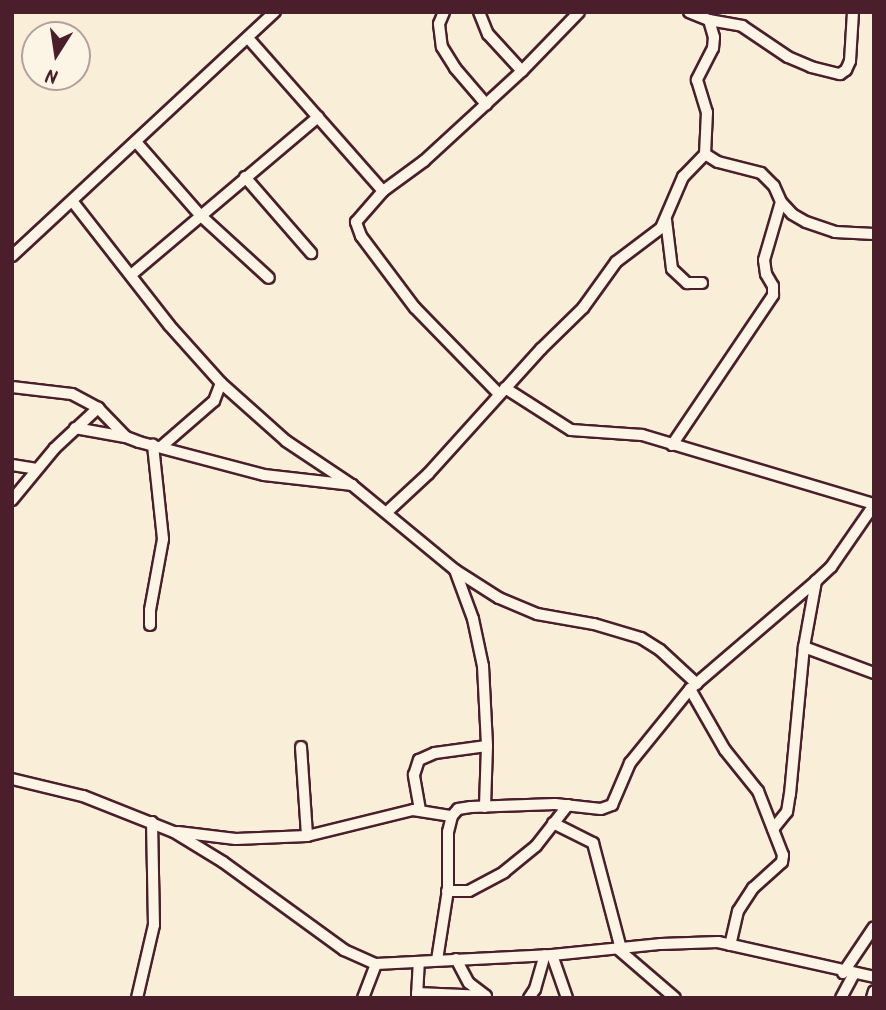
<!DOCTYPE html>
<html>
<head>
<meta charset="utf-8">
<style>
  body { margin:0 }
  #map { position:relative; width:886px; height:1010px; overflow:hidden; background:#f9eed8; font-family:Kalam,sans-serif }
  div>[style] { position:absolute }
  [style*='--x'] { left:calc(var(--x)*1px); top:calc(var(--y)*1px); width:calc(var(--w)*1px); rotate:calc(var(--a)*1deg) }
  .roads { filter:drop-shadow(2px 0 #4a1f2b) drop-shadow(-2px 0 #4a1f2b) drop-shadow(0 2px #4a1f2b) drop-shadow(0 -2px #4a1f2b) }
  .minor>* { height:10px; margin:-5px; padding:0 5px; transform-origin:5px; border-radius:5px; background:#fcf5e5 }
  span { translate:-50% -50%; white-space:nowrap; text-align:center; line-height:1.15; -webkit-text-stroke:5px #fcf5e5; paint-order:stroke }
  .frame { position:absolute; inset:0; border:14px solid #4a1f2b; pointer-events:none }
  .north { position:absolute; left:21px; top:21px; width:70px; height:70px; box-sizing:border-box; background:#fcf5e5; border:2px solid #b59f9b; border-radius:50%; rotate:192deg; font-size:19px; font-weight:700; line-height:28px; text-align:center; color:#4a1f2b }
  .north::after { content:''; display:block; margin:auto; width:24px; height:32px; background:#4a1f2b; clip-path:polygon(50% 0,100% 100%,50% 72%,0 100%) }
</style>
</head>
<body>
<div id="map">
  <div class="roads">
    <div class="minor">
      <i style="--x:444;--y:12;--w:13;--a:113"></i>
      <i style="--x:439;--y:24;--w:23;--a:83"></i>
      <i style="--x:442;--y:47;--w:25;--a:58"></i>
      <i style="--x:455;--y:68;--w:48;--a:49.3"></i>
      <i style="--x:479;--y:12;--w:24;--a:68"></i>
      <i style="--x:488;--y:34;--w:50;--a:47.4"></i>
      <i style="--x:689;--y:12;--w:22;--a:22"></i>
      <i style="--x:709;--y:20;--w:34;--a:10"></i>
      <i style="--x:742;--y:26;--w:55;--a:34"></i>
      <i style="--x:788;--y:57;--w:25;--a:23"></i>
      <i style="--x:811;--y:67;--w:30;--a:14"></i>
      <i style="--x:840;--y:74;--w:7;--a:-34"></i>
      <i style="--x:846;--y:70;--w:10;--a:-66"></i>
      <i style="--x:850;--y:61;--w:49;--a:-86.5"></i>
      <i style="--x:709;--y:20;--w:18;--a:74"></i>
      <i style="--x:714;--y:37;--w:11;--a:95"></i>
      <i style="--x:713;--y:48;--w:36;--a:117"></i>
      <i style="--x:697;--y:80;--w:34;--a:73"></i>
      <i style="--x:707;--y:112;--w:42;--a:92.7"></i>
      <i style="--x:705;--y:154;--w:15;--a:32"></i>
      <i style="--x:718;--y:162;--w:44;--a:14.3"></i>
      <i style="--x:761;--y:173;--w:18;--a:45"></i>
      <i style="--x:774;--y:186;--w:17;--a:66"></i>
      <i style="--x:781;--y:202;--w:16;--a:47"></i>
      <i style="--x:792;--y:214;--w:16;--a:30"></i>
      <i style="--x:806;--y:222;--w:31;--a:19"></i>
      <i style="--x:835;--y:232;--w:39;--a:3"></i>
      <i style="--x:248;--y:38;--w:204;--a:48.6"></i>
      <i style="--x:137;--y:143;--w:96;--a:48.8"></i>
      <i style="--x:200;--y:215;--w:93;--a:42.4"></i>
      <i style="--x:245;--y:177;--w:101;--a:49"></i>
      <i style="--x:73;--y:202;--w:156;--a:52"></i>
      <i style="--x:169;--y:325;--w:78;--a:48.1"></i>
      <i style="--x:221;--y:383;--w:87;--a:41.7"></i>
      <i style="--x:286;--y:441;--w:79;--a:33.7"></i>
      <i style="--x:352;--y:485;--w:134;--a:39.5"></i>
      <i style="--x:455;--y:570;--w:52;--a:32.5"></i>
      <i style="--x:499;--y:598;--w:41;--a:22.8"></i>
      <i style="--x:537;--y:614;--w:58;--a:10"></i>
      <i style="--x:594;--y:624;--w:49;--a:16.6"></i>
      <i style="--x:641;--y:638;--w:22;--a:32"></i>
      <i style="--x:660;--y:650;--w:50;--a:42.6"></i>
      <i style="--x:666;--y:220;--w:49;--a:83"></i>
      <i style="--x:672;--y:269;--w:21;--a:43"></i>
      <i style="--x:687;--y:283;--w:15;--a:0"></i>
      <i style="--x:12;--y:256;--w:359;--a:-42.9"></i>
      <i style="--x:131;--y:275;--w:245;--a:-40.2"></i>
      <i style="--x:12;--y:387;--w:60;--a:6.7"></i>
      <i style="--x:72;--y:394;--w:30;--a:28"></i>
      <i style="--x:98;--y:408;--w:40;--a:46"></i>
      <i style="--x:126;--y:437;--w:14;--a:21"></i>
      <i style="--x:139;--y:442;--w:129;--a:14.8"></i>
      <i style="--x:264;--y:475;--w:89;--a:6.5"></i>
      <i style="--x:505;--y:388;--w:78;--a:32.5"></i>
      <i style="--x:571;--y:430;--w:71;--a:4"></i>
      <i style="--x:642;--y:435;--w:242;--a:16.6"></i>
      <i style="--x:499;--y:394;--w:120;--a:-134.3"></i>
      <i style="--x:415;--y:308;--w:90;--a:-126.9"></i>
      <i style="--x:361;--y:236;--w:15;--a:-110"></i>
      <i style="--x:356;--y:222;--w:41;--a:-48.9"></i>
      <i style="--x:383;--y:191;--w:51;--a:-36.2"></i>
      <i style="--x:424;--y:161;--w:133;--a:-42.6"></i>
      <i style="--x:522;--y:71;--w:82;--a:-46"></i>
      <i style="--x:75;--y:428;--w:51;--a:10.2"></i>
      <i style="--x:672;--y:445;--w:181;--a:-56"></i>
      <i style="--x:773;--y:295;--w:9;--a:-90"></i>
      <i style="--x:773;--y:286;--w:14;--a:-120"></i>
      <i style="--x:766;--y:274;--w:14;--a:-98"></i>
      <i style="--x:764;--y:260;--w:60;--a:-73.7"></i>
      <i style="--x:162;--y:446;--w:69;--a:-40.9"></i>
      <i style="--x:214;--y:401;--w:19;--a:-69"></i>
      <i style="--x:12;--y:465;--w:25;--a:9"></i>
      <i style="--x:12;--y:500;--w:67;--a:-50.4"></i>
      <i style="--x:55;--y:448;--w:59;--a:-42.9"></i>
      <i style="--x:387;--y:512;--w:56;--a:-42.8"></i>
      <i style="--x:428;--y:474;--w:169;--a:-47.9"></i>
      <i style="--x:541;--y:349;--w:59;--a:-44.3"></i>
      <i style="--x:583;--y:308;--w:57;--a:-54.3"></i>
      <i style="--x:616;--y:262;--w:56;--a:-37.1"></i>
      <i style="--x:661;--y:228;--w:56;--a:-66.7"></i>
      <i style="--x:683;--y:177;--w:32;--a:-46"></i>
      <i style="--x:455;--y:570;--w:52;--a:69.8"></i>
      <i style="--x:473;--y:619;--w:48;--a:78"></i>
      <i style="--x:483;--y:666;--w:80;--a:87.1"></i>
      <i style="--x:487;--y:746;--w:61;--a:91.9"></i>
      <i style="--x:150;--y:625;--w:15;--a:-90"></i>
      <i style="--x:150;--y:610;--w:72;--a:-79.6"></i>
      <i style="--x:163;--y:539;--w:95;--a:-96.1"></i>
      <i style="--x:804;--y:647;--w:75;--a:20.4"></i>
      <i style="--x:690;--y:689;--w:70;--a:60.2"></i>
      <i style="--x:725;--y:750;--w:53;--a:51.2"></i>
      <i style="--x:758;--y:791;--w:69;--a:68.7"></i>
      <i style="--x:783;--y:855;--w:7;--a:98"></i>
      <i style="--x:782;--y:862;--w:39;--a:138"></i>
      <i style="--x:753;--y:888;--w:27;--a:123"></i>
      <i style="--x:738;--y:911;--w:35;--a:103"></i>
      <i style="--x:301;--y:747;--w:89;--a:86.1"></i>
      <i style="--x:12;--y:779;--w:73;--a:13.5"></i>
      <i style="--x:83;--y:796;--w:98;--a:21.6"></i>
      <i style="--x:174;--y:832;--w:57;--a:31.5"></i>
      <i style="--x:223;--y:862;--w:150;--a:36"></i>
      <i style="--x:344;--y:950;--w:35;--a:24"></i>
      <i style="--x:376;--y:964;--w:176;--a:-2.9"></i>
      <i style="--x:552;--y:955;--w:110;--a:-5.8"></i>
      <i style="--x:661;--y:944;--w:57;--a:-2"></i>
      <i style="--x:718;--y:942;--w:160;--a:12.6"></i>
      <i style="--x:420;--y:810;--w:36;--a:-100"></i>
      <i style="--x:414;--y:775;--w:16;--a:-72"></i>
      <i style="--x:419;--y:760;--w:17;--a:-24"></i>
      <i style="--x:435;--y:753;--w:52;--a:-7.7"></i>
      <i style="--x:553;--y:823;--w:45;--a:26.6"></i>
      <i style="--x:593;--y:843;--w:110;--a:75.2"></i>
      <i style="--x:773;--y:829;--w:22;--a:-51"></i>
      <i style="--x:787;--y:812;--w:18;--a:-81"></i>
      <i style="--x:790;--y:794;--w:148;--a:-84.6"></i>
      <i style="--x:804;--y:647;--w:67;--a:-79.7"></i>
      <i style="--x:178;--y:832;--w:58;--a:6.9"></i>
      <i style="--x:236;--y:839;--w:71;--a:-2.4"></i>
      <i style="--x:307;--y:836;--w:109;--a:-13.8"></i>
      <i style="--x:413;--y:810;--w:39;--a:9"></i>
      <i style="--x:447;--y:891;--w:22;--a:0"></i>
      <i style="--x:469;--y:891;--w:40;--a:-28"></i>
      <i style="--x:504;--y:872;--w:41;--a:-39.1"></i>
      <i style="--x:536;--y:846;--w:52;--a:-52"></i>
      <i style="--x:618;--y:949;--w:75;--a:40.7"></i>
      <i style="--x:552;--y:955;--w:46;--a:70.8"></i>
      <i style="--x:456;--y:959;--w:27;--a:62"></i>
      <i style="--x:469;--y:983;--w:21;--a:37"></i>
      <i style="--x:437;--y:960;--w:71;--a:-81.1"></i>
      <i style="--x:448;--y:890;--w:58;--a:-90"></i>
      <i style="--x:448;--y:832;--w:16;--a:-76"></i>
      <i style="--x:452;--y:816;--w:9;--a:-49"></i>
      <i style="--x:458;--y:809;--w:13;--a:-9"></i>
      <i style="--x:471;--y:807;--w:84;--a:-2"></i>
      <i style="--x:555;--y:804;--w:46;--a:6.2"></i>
      <i style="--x:601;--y:809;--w:12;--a:-20"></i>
      <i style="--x:612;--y:805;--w:46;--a:-66.8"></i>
      <i style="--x:630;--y:763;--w:95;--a:-51"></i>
      <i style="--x:690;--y:689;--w:166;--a:-40.6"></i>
      <i style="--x:816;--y:581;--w:21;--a:-43"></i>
      <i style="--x:831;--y:567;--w:75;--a:-55.3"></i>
      <i style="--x:843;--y:973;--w:55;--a:-56"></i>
      <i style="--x:417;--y:993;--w:69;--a:2.5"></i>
      <i style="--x:417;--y:997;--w:35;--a:-87"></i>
      <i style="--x:137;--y:998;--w:75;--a:-76.9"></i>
      <i style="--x:154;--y:925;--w:103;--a:-91.1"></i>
      <i style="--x:363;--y:998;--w:36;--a:-69"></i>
      <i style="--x:529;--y:998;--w:11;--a:-56"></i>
      <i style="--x:535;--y:989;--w:35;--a:-74"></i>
      <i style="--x:841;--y:998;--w:26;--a:-62"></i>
      <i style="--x:872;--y:998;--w:7;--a:-74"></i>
    </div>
  </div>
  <div class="frame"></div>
  <div class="north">N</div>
</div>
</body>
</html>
